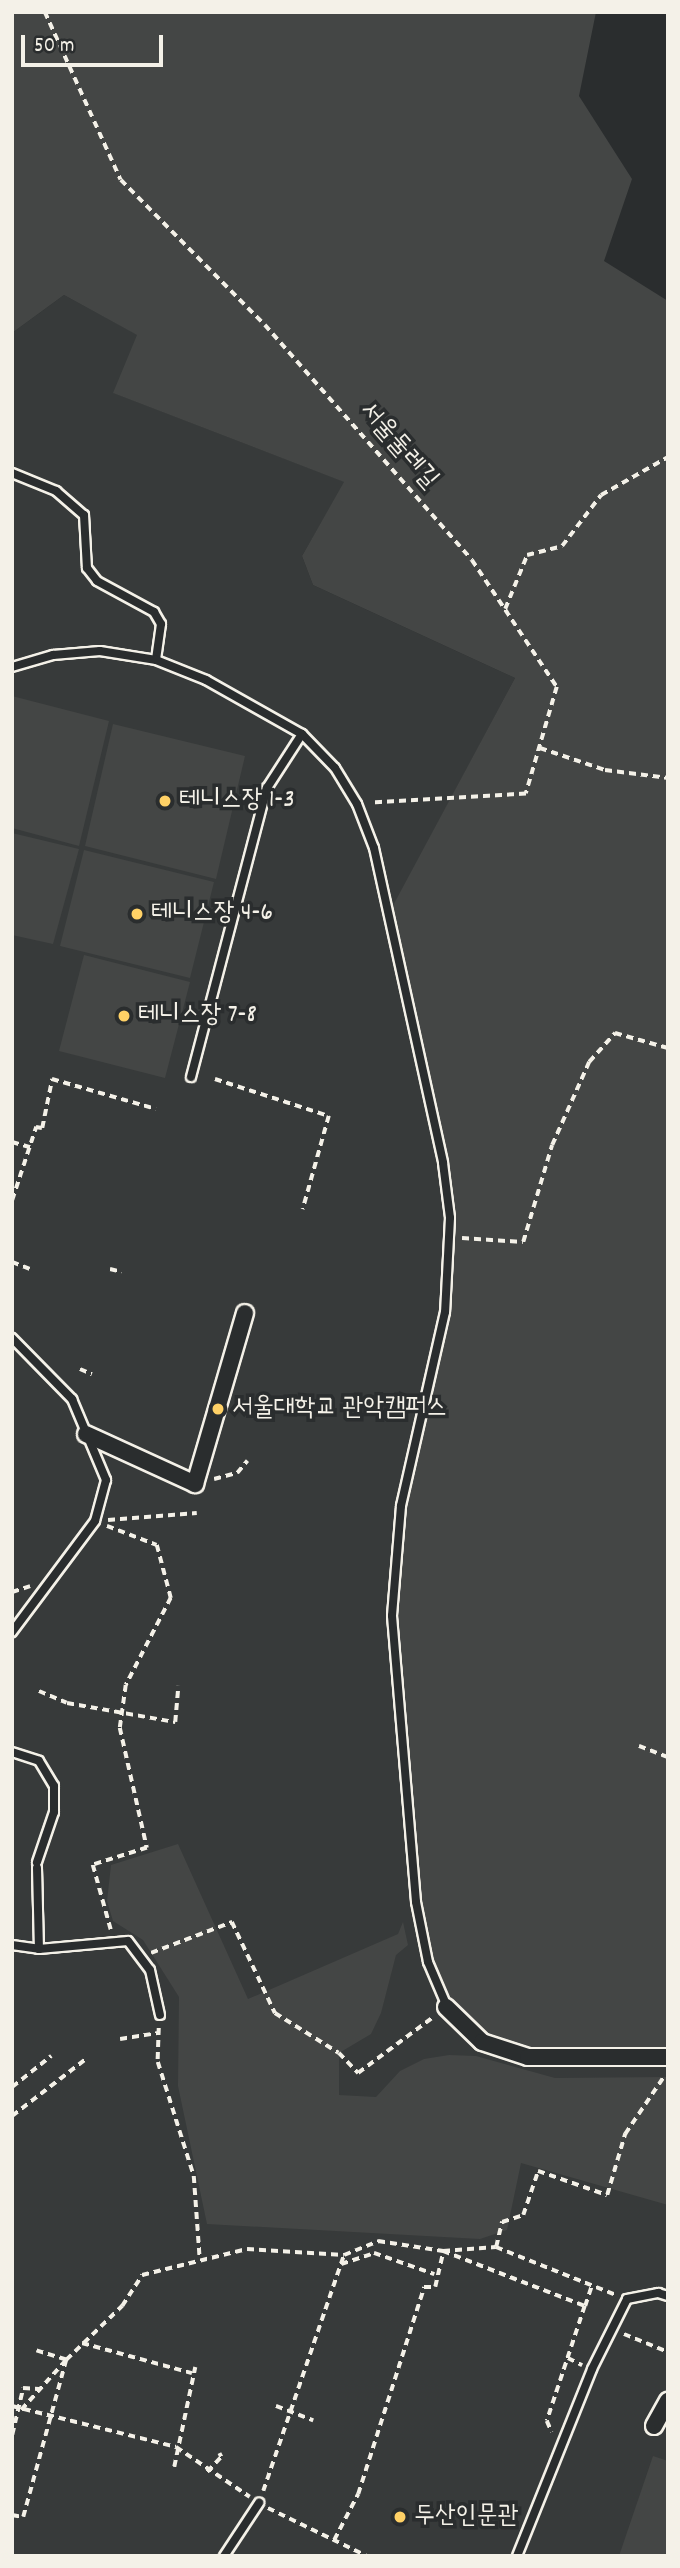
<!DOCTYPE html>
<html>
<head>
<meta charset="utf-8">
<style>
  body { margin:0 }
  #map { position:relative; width:680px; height:2568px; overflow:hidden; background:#2a2d2e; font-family:Dekko,"Poor Story",sans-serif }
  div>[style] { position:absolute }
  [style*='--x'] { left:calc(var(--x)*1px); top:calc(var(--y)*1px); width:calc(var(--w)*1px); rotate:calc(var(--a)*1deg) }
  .built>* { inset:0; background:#373a3a }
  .green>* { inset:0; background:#444645 }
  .path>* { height:3.5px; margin-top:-1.75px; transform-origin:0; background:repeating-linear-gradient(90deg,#f4f1e8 0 7px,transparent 0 12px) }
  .roads { filter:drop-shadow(2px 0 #f4f1e8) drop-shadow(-2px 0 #f4f1e8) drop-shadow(0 2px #f4f1e8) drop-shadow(0 -2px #f4f1e8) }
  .lane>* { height:8px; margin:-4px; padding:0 4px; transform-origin:4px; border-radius:4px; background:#2a2d2e }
  .street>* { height:16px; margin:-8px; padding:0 8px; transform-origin:8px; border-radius:8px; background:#2a2d2e }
  .path-bridge>* { height:3.5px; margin-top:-1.75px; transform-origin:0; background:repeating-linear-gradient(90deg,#f4f1e8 0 7px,transparent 0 12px) }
  .dots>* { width:19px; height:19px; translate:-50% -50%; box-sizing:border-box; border:4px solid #2a2d2e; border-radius:50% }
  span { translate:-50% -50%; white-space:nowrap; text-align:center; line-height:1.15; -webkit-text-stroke:7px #2a2d2e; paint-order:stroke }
  .street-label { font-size:26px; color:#f4f1e8 }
  .poi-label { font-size:26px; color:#f4f1e8 }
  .left { translate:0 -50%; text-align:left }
  .frame { position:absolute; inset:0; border:14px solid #f4f1e8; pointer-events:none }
  .scale { position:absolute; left:21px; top:35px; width:142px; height:32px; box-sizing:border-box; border:4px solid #f4f1e8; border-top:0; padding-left:9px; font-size:21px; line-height:24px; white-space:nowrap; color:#f4f1e8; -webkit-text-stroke:5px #2a2d2e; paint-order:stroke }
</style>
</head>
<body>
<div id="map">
  <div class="built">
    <i style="clip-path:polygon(64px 295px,138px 335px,114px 393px,345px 482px,302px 556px,313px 585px,515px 678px,390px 913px,668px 2057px,668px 2556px,12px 2556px,12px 333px)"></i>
  </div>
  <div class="green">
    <i style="clip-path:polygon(12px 12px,596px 12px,579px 96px,632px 179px,604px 261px,668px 301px,668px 2057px,579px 2059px,482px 2042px,446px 2007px,428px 1962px,416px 1902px,394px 1671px,393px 1564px,445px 1312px,450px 1218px,389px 913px,515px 678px,313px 585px,302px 556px,344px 482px,113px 393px,137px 335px,64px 295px,12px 333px)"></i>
    <i style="clip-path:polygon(12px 696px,109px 721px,79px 846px,12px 828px)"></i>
    <i style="clip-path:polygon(113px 724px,245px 756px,216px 879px,85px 846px)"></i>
    <i style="clip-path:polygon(12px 833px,79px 849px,53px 944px,12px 935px)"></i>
    <i style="clip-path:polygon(84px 850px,214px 882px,190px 978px,60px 946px)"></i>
    <i style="clip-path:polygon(84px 955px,190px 982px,165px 1078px,59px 1051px)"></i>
    <i style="clip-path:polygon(178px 1844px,248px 1999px,398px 1934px,403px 1922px,408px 1945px,396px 1955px,381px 2013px,371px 2034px,339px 2053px,339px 2095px,376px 2097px,400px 2071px,424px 2059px,449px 2055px,476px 2056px,555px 2078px,668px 2077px,668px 2205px,521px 2163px,507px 2230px,480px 2239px,207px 2224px,178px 2086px,179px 1997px,143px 1940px,113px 1921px,107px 1901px,111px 1865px)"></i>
    <i style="clip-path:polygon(653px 2456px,668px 2461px,668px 2556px,619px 2556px)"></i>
  </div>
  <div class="path">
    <i style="--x:45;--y:12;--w:184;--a:65.7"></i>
    <i style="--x:121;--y:180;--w:204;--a:45.2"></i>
    <i style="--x:265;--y:325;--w:313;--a:48.6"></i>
    <i style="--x:472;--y:560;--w:153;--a:56.2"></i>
    <i style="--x:557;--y:687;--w:111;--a:106.2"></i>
    <i style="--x:526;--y:794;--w:155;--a:176.7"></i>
    <i style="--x:505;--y:609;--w:58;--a:-67.8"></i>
    <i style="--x:527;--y:555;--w:36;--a:-14"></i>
    <i style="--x:562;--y:546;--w:64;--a:-52.6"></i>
    <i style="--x:601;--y:495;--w:77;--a:-29.6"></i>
    <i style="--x:540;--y:748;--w:69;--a:18.7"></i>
    <i style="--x:605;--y:770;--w:64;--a:7.2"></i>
    <i style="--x:215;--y:1079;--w:120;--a:18"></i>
    <i style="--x:329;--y:1116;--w:97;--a:105.6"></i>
    <i style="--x:12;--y:1142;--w:19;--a:16"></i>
    <i style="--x:12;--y:1200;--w:77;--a:-71.8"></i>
    <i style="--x:36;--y:1127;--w:6;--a:9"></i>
    <i style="--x:42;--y:1128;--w:50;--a:-78.5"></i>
    <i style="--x:52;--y:1079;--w:108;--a:16.1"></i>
    <i style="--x:462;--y:1238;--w:61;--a:3.8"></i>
    <i style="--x:523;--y:1242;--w:101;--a:-73.4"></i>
    <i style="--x:552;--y:1145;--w:91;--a:-66"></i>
    <i style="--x:589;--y:1062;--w:39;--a:-48"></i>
    <i style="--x:615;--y:1033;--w:55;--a:15.8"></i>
    <i style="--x:12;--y:1262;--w:19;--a:21"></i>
    <i style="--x:110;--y:1269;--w:12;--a:14"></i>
    <i style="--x:80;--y:1369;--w:13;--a:23"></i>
    <i style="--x:214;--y:1479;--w:24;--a:-15"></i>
    <i style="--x:237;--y:1473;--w:16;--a:-50"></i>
    <i style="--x:108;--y:1520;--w:89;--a:-4.5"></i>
    <i style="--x:107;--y:1526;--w:53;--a:20.8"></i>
    <i style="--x:157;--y:1545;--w:55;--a:75.2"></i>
    <i style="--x:171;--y:1598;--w:98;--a:117.3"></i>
    <i style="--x:126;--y:1685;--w:43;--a:97.9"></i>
    <i style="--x:120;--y:1728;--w:123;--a:77.3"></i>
    <i style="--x:147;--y:1848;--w:57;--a:162.5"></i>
    <i style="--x:93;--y:1865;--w:67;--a:74.5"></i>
    <i style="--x:12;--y:1592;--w:19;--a:-18"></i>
    <i style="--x:39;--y:1691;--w:30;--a:23"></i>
    <i style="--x:67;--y:1703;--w:110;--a:10"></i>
    <i style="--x:175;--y:1722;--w:36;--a:-85"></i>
    <i style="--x:639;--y:1746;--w:31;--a:21"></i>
    <i style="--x:151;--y:1953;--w:87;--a:-20.9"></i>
    <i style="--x:232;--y:1922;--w:101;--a:64.7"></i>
    <i style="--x:275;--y:2013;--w:75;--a:32"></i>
    <i style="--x:339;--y:2053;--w:28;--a:46"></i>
    <i style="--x:358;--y:2073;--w:94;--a:-36.7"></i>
    <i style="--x:159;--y:2028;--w:34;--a:92"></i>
    <i style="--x:158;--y:2062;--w:120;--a:72.5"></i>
    <i style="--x:194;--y:2176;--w:84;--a:85.9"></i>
    <i style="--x:120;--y:2039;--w:39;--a:-9"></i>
    <i style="--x:12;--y:2087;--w:50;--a:-38.5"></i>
    <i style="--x:12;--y:2116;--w:95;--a:-37.7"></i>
    <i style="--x:496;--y:2247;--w:26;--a:-77"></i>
    <i style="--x:502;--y:2222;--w:22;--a:-18"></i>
    <i style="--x:523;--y:2215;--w:46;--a:-71.2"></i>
    <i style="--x:538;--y:2171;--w:73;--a:19.2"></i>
    <i style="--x:607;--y:2195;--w:64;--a:-73.6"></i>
    <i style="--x:625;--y:2134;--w:71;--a:-55.9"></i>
    <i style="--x:341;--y:2264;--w:35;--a:-18"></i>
    <i style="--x:374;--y:2253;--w:64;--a:19.3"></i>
    <i style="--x:585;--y:2306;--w:22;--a:-72"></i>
    <i style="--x:624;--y:2334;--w:48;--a:22.2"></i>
    <i style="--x:82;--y:2343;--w:114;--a:15.3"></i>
    <i style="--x:568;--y:2358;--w:16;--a:27"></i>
    <i style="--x:12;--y:2406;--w:169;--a:14"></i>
    <i style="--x:176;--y:2447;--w:89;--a:34"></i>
    <i style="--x:21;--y:2410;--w:67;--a:-48"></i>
    <i style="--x:66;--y:2360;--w:31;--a:-163"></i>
    <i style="--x:12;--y:2435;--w:48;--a:-76.8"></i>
    <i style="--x:23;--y:2388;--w:16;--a:4"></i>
    <i style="--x:174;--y:2467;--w:102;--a:-78.1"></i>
    <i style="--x:263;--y:2491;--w:250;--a:-71.1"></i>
    <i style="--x:268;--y:2508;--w:110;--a:25.9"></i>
    <i style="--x:12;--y:2515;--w:11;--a:10"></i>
    <i style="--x:23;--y:2517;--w:163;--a:-74.7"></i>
    <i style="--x:66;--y:2360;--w:78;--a:-44"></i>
    <i style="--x:122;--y:2306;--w:37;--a:-57"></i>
    <i style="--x:142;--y:2275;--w:108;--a:-13.9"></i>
    <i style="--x:247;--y:2249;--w:97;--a:3.5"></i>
    <i style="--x:344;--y:2255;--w:37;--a:-22"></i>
    <i style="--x:378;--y:2241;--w:66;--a:8.7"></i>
    <i style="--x:443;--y:2251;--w:53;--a:-4.3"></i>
    <i style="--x:496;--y:2247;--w:129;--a:21.8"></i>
    <i style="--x:334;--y:2540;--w:52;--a:-62.4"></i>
    <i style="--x:358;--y:2494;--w:217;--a:-72.3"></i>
    <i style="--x:424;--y:2287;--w:11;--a:0"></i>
    <i style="--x:435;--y:2287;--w:37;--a:-77"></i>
    <i style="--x:443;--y:2251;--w:152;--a:21.2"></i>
    <i style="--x:585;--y:2306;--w:121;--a:108.3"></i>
    <i style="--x:547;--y:2421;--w:12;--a:66"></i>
  </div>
  <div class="roads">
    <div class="lane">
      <i style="--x:12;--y:473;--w:48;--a:22.2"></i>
      <i style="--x:56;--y:491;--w:37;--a:41"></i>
      <i style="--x:84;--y:515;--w:53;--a:86.8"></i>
      <i style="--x:87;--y:568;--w:16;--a:52"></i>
      <i style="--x:97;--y:581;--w:65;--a:28.5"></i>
      <i style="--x:154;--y:612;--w:14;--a:60"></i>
      <i style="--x:161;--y:624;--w:36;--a:98"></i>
      <i style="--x:12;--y:667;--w:43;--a:-16.3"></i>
      <i style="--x:53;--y:655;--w:47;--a:-4.9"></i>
      <i style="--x:100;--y:651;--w:57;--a:9.1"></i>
      <i style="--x:156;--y:660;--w:54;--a:21.8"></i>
      <i style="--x:206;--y:680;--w:110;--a:29.4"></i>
      <i style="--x:302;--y:734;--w:47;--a:45.9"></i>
      <i style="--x:335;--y:768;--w:42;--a:58.6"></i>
      <i style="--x:357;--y:804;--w:47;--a:68.9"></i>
      <i style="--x:374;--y:848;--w:322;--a:77.6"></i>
      <i style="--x:443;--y:1163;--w:55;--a:82.7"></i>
      <i style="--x:450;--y:1218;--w:94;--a:93"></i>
      <i style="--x:445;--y:1312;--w:199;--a:102.8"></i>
      <i style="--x:401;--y:1506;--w:110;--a:94.7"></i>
      <i style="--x:392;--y:1616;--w:287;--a:85.2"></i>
      <i style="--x:416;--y:1902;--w:61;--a:78.7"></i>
      <i style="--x:428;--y:1962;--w:51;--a:66.9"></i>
      <i style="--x:191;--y:1077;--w:299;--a:-75.3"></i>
      <i style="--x:267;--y:788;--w:64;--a:-57.1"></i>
      <i style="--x:12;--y:1338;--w:86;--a:45.5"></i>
      <i style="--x:72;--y:1399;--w:88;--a:67.2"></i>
      <i style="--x:106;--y:1480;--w:42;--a:105"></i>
      <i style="--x:95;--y:1521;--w:139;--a:126.8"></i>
      <i style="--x:12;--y:1752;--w:28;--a:18"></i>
      <i style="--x:39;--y:1761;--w:29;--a:59"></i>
      <i style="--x:54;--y:1786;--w:26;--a:90"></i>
      <i style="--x:54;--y:1812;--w:53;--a:108.8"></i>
      <i style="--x:37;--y:1868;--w:81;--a:88.6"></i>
      <i style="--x:12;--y:1945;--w:27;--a:8"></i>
      <i style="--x:39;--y:1949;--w:89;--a:-5.1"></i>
      <i style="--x:128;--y:1941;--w:36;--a:53"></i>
      <i style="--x:150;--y:1970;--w:46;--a:77.5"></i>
      <i style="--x:224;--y:2556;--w:64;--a:-56.6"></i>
      <i style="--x:517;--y:2556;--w:201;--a:-68.1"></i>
      <i style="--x:592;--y:2369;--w:78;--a:-63.4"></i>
      <i style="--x:627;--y:2299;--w:32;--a:-11"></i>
      <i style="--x:658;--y:2293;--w:10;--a:17"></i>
    </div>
    <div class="street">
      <i style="--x:86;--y:1434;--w:120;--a:24.6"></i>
      <i style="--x:195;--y:1484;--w:178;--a:-73.7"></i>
      <i style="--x:446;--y:2007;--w:50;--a:44.2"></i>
      <i style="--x:482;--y:2042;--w:48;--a:18.1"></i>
      <i style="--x:528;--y:2057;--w:140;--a:0"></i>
      <i style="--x:654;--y:2426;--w:29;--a:-61"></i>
    </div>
  </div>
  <div class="path-bridge">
    <i style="--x:276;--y:2406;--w:40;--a:21"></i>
    <i style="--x:207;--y:2472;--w:21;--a:-47"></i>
    <i style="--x:221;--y:2457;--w:4;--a:-117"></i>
  </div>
  <div class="dots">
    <i style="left:165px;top:801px;background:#ffd166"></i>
    <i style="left:137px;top:914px;background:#ffd166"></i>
    <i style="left:124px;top:1016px;background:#ffd166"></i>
    <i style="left:218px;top:1409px;background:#ffd166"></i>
    <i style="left:400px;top:2517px;background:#ffd166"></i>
  </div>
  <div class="street-label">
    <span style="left:398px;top:446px;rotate:49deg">서울둘레길</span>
  </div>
  <div class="poi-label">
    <span class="left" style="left:179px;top:801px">테니스장 1-3</span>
    <span class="left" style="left:151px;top:914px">테니스장 4-6</span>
    <span class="left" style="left:138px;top:1016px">테니스장 7-8</span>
    <span class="left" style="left:232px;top:1409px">서울대학교 관악캠퍼스</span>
    <span class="left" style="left:414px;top:2517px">두산인문관</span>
  </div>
  <div class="frame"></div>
  <div class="scale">50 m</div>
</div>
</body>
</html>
